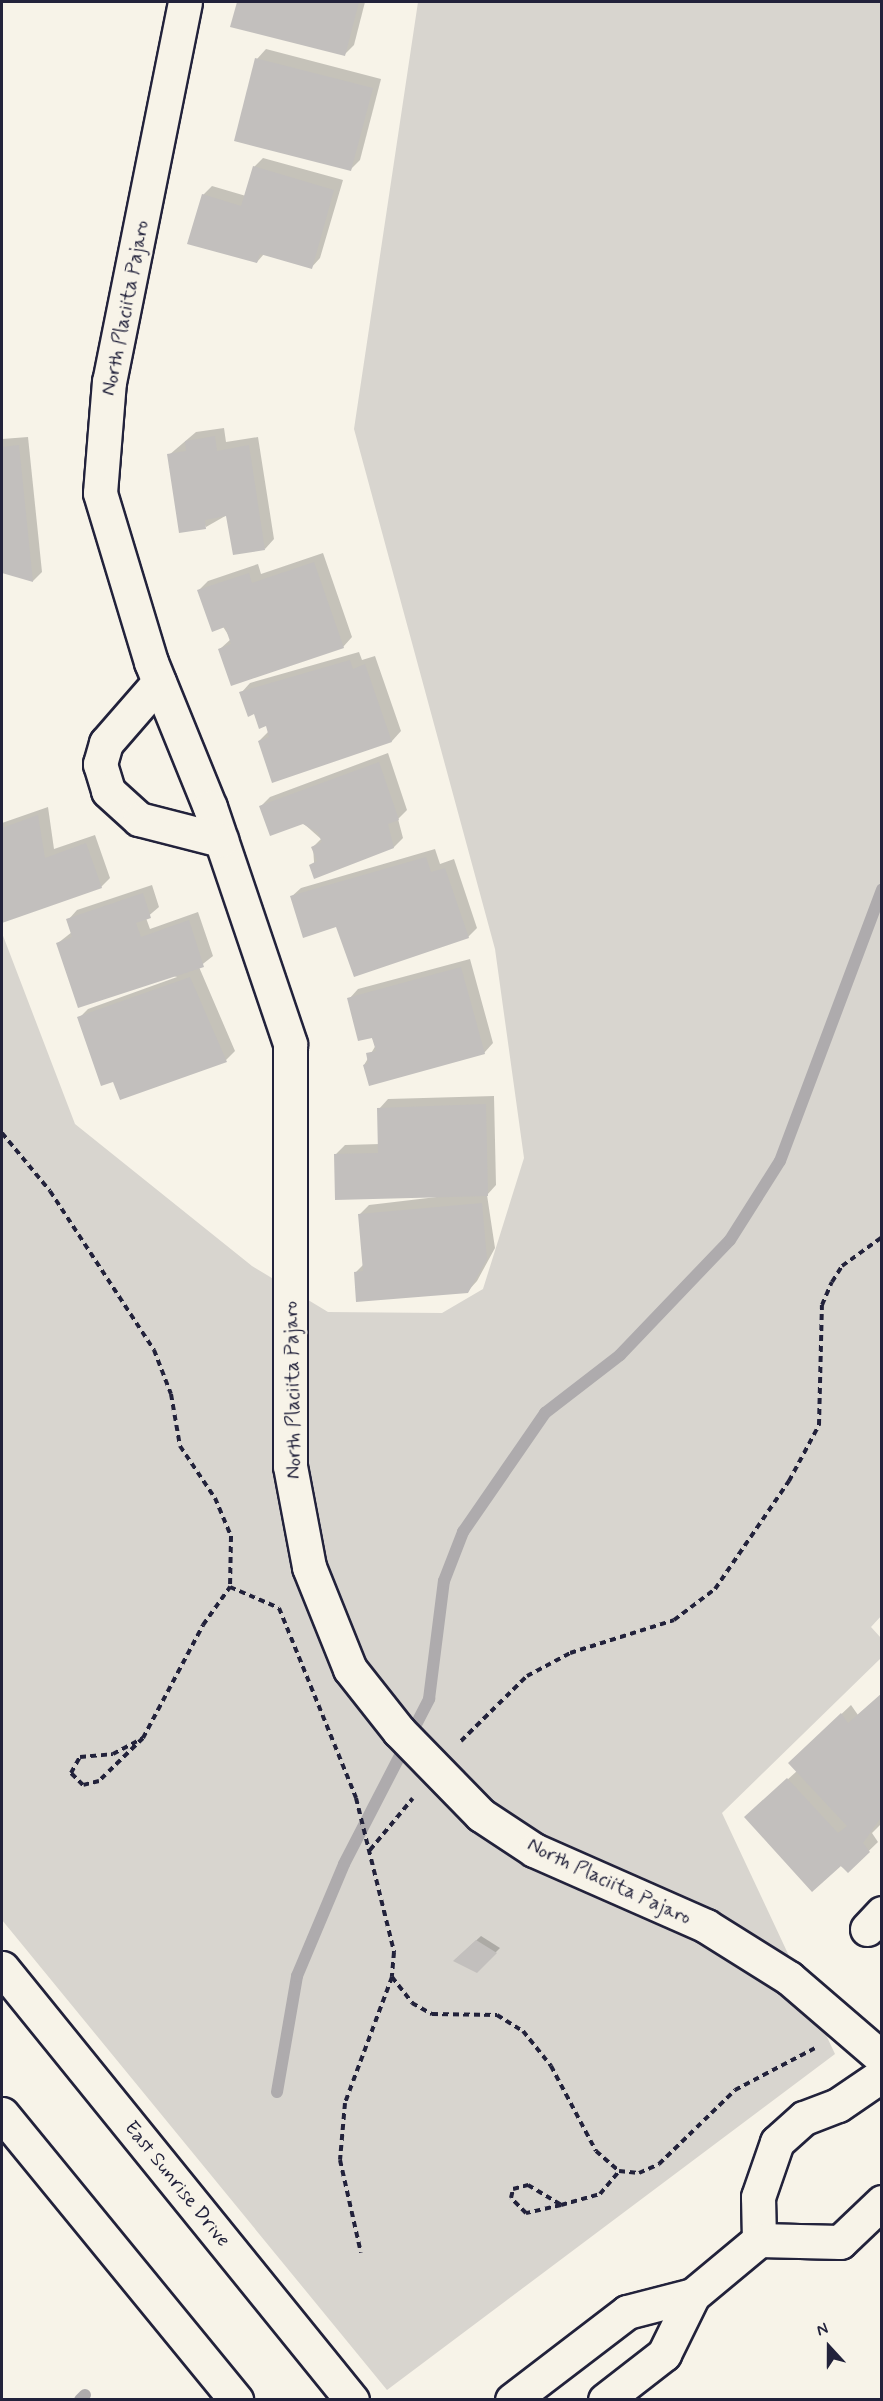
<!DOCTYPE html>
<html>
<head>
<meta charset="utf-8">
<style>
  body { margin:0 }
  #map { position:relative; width:883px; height:2401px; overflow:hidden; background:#f7f3e8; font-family:Mynerve,sans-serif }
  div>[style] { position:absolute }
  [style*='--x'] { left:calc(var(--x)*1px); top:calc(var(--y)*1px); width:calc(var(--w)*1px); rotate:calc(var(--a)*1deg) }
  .green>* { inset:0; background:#d8d5cf }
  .shadow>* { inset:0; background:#0003 }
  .stream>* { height:12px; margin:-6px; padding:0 6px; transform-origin:6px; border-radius:6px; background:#aeabad }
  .building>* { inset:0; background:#c2bfbd }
  .path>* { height:4px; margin-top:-2px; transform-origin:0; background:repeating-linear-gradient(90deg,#22223b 0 6px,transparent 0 10.5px) }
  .roads { filter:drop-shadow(2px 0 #22223b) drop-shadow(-2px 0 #22223b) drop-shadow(0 2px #22223b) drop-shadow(0 -2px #22223b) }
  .minor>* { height:33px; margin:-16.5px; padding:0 16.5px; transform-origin:16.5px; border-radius:16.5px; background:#f7f3e8 }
  .major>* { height:33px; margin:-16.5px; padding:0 16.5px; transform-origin:16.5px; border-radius:16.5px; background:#f7f3e8 }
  span { translate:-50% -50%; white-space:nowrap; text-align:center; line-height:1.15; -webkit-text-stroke:4.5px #f7f3e8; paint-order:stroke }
  .street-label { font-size:20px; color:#22223b }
  .frame { position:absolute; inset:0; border:3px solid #22223b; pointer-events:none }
  .north { position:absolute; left:799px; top:2317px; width:60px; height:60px; -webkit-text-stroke:4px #f7f3e8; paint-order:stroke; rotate:339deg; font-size:16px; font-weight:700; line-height:24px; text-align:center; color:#22223b }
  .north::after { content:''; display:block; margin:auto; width:21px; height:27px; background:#22223b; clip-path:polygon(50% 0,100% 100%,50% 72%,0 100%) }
</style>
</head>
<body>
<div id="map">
  <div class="green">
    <i style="clip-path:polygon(418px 2px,881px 2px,882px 1615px,871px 1627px,881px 1638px,881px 1658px,722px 1813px,835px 2054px,387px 2390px,2px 1920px,2px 933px,75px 1124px,252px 1266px,328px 1312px,442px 1313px,483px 1289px,524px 1158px,495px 949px,354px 429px)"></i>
  </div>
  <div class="shadow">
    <i style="clip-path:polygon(238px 2px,365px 2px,354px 45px,344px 55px,232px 26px)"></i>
    <i style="clip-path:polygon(266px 49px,381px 79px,360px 160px,351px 169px,257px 59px)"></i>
    <i style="clip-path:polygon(263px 158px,343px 180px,320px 258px,311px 268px,264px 254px,257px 262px,203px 195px,212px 186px,246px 196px,254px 167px)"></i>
    <i style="clip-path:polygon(224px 428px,226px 442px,258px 437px,274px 539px,265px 549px,227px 515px,206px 527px,169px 455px,196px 432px)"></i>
    <i style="clip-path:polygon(28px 437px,42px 572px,33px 581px,2px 571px,2px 439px)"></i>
    <i style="clip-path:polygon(323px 553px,352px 637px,343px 647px,220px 649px,231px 639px,199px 590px,208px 581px,258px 564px,261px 574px)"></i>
    <i style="clip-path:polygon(359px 652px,362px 660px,375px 656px,401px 731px,392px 741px,273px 781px,259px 741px,269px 731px,267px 724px,241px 693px,250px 683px)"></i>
    <i style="clip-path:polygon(388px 753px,407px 810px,398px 819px,403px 838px,394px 847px,315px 877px,313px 847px,321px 839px,303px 823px,261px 806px,270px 797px)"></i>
    <i style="clip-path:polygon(48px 807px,54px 849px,95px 835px,110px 878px,101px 887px,2px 921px,2px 823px)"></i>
    <i style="clip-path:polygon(435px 849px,440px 864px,454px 859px,477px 928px,468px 937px,337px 925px,291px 897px,301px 888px)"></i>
    <i style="clip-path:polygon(152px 885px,159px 907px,146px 918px,150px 929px,198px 912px,213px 956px,199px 967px,235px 1051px,226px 1060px,79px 1018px,88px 1009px,177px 977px,58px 943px,72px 932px,68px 920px,77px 910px)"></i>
    <i style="clip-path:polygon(470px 959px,493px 1043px,484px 1053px,364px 1065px,376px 1045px,349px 999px,358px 989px)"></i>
    <i style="clip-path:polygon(494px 1096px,496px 1185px,487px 1195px,495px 1248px,477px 1281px,468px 1291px,355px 1273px,364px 1264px,360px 1214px,369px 1205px,445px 1196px,335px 1155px,345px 1145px,380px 1144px,379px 1109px,388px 1099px)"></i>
    <i style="clip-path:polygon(882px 1694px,882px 1823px,872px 1833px,878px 1842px,848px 1871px,756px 1808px,797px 1771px,799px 1754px,851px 1705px,858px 1715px)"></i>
    <i style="clip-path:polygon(481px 1936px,500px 1948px,477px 1971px,455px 1960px)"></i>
  </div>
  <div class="stream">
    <i style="--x:277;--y:2092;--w:118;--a:-80.2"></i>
    <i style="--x:297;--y:1976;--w:121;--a:-67.2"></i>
    <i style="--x:344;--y:1864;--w:186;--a:-62.7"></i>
    <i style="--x:429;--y:1699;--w:119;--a:-82.8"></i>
    <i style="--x:444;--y:1581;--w:53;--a:-68.8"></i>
    <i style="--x:463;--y:1532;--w:145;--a:-55.4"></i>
    <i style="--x:545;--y:1413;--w:95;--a:-37.7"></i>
    <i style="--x:620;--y:1355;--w:159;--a:-46.3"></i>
    <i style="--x:730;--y:1240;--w:93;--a:-57.7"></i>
    <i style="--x:780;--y:1161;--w:290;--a:-69.4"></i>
    <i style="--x:80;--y:2400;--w:7;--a:-45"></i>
  </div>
  <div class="building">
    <i style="clip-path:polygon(237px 2px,359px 2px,345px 56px,230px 27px)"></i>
    <i style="clip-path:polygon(255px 58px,373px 88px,351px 171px,234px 141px)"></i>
    <i style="clip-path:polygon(253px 166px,334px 190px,312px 269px,260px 254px,257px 263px,187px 244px,202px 194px,241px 206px)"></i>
    <i style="clip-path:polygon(215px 436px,217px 451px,249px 445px,265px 550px,233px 555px,226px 516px,205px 520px,206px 529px,179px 533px,167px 454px,186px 451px,185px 441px)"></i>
    <i style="clip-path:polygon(19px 445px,33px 582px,2px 573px,2px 447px)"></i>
    <i style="clip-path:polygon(314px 562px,344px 648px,231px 686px,218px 649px,231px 644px,225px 627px,212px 632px,197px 590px,249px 573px,252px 583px)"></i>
    <i style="clip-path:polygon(350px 660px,353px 669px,365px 664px,392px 742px,272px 783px,258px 741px,269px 737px,266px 726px,259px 729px,254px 714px,248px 717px,239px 692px)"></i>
    <i style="clip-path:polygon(379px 762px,399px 820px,388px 824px,394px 848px,314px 879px,309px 865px,317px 861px,311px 847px,322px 842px,318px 833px,303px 824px,270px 836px,259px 806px)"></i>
    <i style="clip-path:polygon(38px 815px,45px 858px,86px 843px,102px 888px,2px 923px,2px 828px)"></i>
    <i style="clip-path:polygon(426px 857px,431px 872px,445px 868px,469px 938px,354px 977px,336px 927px,303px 938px,290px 896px)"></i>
    <i style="clip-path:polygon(143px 893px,151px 918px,136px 923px,141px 937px,189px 920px,204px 967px,78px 1008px,56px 943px,72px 937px,66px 919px)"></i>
    <i style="clip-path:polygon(461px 967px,485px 1054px,369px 1086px,363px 1065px,368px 1063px,366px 1053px,376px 1051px,372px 1038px,358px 1041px,347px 998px)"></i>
    <i style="clip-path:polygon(190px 977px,227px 1062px,120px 1100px,113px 1082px,101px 1086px,77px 1017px)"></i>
    <i style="clip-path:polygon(486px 1104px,488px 1196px,335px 1200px,334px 1154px,378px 1153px,377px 1108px)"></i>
    <i style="clip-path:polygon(482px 1203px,487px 1259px,468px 1293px,356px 1302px,354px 1272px,363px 1271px,358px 1214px)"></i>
    <i style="clip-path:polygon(882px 1693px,882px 1816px,863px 1843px,870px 1852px,848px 1873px,841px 1866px,812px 1892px,744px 1817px,787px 1778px,838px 1833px,847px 1826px,788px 1763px,841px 1713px,848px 1723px)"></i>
    <i style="clip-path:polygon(476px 1940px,497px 1953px,477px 1973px,453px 1961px)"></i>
  </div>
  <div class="path">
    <i style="--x:2;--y:1133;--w:75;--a:50.4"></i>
    <i style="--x:50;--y:1191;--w:190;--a:56.8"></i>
    <i style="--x:154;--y:1350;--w:47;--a:68.9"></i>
    <i style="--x:171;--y:1394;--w:53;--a:80.2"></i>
    <i style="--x:180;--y:1446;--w:63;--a:56.1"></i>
    <i style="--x:215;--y:1498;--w:41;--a:67.2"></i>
    <i style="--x:231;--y:1536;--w:51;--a:91.1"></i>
    <i style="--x:230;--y:1587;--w:53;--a:23.2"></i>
    <i style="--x:279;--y:1608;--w:205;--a:67.9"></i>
    <i style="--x:356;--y:1798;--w:159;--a:76.1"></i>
    <i style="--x:394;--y:1952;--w:25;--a:95"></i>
    <i style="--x:392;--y:1977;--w:134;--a:110.5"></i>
    <i style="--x:345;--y:2103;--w:57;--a:95"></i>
    <i style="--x:340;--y:2160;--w:95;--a:77.3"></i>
    <i style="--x:143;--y:1738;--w:62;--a:135.7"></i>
    <i style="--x:99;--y:1781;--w:16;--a:166"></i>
    <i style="--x:83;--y:1785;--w:17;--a:-135"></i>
    <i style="--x:71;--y:1773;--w:18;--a:-61"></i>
    <i style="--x:80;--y:1757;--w:33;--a:-5"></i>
    <i style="--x:113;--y:1754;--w:34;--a:-28"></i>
    <i style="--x:143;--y:1738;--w:128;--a:-62"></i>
    <i style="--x:203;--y:1625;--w:47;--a:-54.6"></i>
    <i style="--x:461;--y:1741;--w:93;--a:-44.6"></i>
    <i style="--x:527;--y:1676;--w:49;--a:-28.1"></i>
    <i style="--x:570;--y:1653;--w:109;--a:-17.6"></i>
    <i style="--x:674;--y:1620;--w:51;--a:-37.1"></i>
    <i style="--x:715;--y:1589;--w:131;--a:-55.6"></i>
    <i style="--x:789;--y:1481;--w:64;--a:-61.8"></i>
    <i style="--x:819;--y:1425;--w:120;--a:-88.6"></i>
    <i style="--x:822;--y:1305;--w:25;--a:-67"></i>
    <i style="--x:832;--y:1282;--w:19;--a:-58"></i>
    <i style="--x:842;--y:1266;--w:49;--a:-35.9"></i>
    <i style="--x:370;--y:1850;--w:67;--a:-50.4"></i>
    <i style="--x:392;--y:1977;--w:33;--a:52"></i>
    <i style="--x:412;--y:2003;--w:23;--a:29"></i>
    <i style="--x:432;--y:2014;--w:65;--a:0.9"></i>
    <i style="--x:497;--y:2015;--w:31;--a:32"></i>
    <i style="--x:523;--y:2031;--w:45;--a:51.3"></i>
    <i style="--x:551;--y:2066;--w:96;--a:62.1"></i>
    <i style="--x:596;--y:2151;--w:30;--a:41"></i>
    <i style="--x:619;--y:2171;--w:20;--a:6"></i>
    <i style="--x:639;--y:2173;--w:22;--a:-24"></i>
    <i style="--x:659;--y:2164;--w:106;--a:-44.2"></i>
    <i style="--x:735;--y:2090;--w:90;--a:-27.7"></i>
    <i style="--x:561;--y:2205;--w:36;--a:167"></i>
    <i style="--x:526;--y:2213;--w:21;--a:-135"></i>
    <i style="--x:511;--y:2198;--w:9;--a:-77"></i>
    <i style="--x:513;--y:2189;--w:16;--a:-15"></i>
    <i style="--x:528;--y:2185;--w:39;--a:31"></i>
    <i style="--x:561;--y:2205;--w:41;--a:-15.8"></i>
    <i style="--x:600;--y:2194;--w:30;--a:-50"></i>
  </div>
  <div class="roads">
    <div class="minor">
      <i style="--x:185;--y:2;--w:387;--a:101.3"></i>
      <i style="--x:109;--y:381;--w:112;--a:94.6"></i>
      <i style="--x:100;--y:493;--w:177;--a:73.2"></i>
      <i style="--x:151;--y:662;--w:157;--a:67.9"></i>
      <i style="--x:210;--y:807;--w:250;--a:71.3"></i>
      <i style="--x:290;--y:1044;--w:422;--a:90"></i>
      <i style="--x:290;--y:1466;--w:103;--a:79.3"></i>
      <i style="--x:309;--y:1567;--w:110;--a:68.1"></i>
      <i style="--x:350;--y:1669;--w:79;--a:51.7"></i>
      <i style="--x:399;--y:1731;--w:117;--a:45.7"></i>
      <i style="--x:481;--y:1815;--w:64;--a:33.4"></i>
      <i style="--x:534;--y:1850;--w:188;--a:23.8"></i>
      <i style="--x:706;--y:1926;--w:98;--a:32.1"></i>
      <i style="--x:789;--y:1978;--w:123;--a:40.7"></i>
      <i style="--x:159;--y:682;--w:81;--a:131"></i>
      <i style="--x:106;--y:743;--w:22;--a:106"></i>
      <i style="--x:100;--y:764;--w:28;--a:73"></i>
      <i style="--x:108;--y:791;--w:42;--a:42.1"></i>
      <i style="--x:139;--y:819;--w:85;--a:14.4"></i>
      <i style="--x:867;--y:1929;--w:22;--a:-47"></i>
      <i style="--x:759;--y:2240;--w:43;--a:-91.3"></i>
      <i style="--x:758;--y:2197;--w:58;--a:-70.9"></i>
      <i style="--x:777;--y:2142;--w:36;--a:-42"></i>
      <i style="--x:804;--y:2118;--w:36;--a:-21"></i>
      <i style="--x:838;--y:2105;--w:53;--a:-34.3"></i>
      <i style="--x:512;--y:2400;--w:145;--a:-37.4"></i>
      <i style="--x:627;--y:2312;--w:68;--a:-14.4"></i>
      <i style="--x:605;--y:2400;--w:75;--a:-37.9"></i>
      <i style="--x:664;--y:2354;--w:66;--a:-63.8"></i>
      <i style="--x:693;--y:2295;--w:86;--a:-39.8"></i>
      <i style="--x:759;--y:2240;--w:81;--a:1.4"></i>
      <i style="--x:840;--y:2242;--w:58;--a:-43.6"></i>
    </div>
    <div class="major">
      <i style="--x:2;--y:1968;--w:556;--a:50.99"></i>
      <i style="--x:2;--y:2114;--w:370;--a:50.7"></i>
    </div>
  </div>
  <div class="street-label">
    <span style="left:126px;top:308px;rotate:-79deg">North Placiita Pajaro</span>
    <span style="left:293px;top:1390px;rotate:-91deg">North Placiita Pajaro</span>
    <span style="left:609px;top:1882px;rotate:25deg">North Placiita Pajaro</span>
    <span style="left:177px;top:2184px;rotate:51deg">East Sunrise Drive</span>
  </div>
  <div class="frame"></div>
  <div class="north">N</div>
</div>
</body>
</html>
